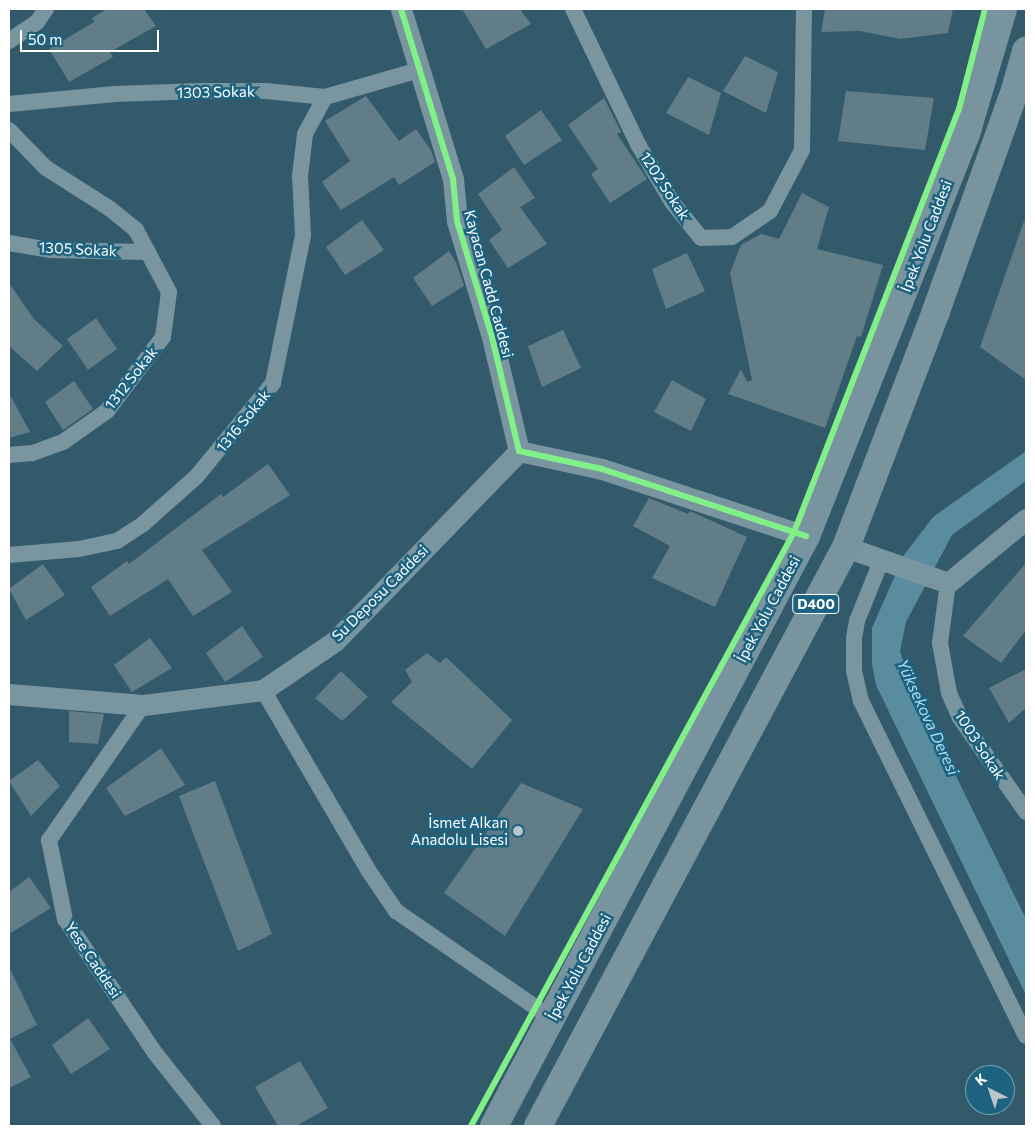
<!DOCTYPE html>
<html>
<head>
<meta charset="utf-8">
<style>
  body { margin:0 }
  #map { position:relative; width:1035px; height:1135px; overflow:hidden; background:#335a6a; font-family:Commissioner,sans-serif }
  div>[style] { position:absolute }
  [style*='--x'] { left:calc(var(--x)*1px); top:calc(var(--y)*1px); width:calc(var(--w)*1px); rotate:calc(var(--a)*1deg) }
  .water>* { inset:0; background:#598c9f }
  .building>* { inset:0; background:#607d88 }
  .minor>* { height:16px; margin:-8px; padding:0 8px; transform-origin:8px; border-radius:8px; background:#7996a0 }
  .tertiary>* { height:21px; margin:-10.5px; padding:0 10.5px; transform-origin:10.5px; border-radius:10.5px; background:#7996a0 }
  .trunk>* { height:28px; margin:-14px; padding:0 14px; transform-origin:14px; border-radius:14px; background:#78959f }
  .cycleway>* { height:6px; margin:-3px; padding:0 3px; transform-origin:3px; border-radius:3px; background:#82f089 }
  .dots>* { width:14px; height:14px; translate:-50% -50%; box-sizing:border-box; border:2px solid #1d6380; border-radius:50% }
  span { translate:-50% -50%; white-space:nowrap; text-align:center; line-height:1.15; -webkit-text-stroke:5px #1d6380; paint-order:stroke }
  .shield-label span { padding:1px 4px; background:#1d6380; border:1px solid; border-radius:4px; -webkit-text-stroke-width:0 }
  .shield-label { font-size:14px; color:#fff; font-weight:700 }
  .street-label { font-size:15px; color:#fff }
  .poi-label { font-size:15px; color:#fff }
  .right { translate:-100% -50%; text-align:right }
  .water-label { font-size:16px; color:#acdef0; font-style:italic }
  .frame { position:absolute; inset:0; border:10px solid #fff; pointer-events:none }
  .north { position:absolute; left:965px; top:1065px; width:50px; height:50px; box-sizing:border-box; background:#1d6380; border:1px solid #77a1b3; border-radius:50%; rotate:319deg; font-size:14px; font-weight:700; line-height:20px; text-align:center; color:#fff }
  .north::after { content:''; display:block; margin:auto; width:18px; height:22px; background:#b8c5cb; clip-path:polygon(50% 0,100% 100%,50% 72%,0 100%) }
  .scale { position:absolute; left:20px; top:30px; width:139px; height:22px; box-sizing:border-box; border:2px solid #fff; border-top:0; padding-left:6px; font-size:15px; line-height:18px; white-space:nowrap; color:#fff; -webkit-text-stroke:4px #1d6380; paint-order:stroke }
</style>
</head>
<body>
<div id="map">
  <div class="water">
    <i style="clip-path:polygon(1026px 451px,1026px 481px,952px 535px,906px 622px,900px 651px,910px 682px,1026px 919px,1026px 995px,876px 685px,872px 664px,872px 628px,904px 555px,933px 517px)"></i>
  </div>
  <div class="building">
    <i style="clip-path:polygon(107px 9px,144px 9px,156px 26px,110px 52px,113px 57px,69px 82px,49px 49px,94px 22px,92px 18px)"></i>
    <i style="clip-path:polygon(462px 9px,520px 9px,531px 24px,486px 49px)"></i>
    <i style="clip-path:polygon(825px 9px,953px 9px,948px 33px,900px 39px,860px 31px,821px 32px)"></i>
    <i style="clip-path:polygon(745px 56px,778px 72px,766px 113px,723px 91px)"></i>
    <i style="clip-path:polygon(688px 77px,721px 93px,709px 135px,666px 113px)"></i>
    <i style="clip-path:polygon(846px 91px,934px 98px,925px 150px,838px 141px)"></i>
    <i style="clip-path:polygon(366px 96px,399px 141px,416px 129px,431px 150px,435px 162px,399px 185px,394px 177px,341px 210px,322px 182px,350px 161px,325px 121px)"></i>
    <i style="clip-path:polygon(604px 98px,621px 132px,617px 134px,647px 179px,610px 203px,591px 174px,598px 169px,568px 125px)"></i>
    <i style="clip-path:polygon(541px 110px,562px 140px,524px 165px,505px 136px)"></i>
    <i style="clip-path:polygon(514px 167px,535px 198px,520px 207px,547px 244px,508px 268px,489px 240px,502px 230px,478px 194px)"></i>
    <i style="clip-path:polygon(802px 193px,829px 207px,817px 249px,883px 265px,861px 337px,857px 336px,825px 428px,728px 394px,741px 369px,747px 382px,752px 380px,730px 273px,741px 245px,761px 234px,779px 239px)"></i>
    <i style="clip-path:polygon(362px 220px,384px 250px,345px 275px,326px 247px)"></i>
    <i style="clip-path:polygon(1024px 221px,1026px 222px,1026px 380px,980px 347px)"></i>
    <i style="clip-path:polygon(449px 251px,456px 262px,464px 286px,432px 306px,413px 278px)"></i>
    <i style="clip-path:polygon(687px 253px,705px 291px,666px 309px,652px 269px)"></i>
    <i style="clip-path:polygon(9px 283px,34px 319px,63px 346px,37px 371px,9px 346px)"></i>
    <i style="clip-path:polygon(96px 318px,117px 349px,88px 370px,67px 339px)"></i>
    <i style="clip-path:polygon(563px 330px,581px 368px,542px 387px,528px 346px)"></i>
    <i style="clip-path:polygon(672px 380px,706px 399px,691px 431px,654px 412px)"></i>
    <i style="clip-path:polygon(74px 381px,93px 409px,63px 430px,45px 402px)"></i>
    <i style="clip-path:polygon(9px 393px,30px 432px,9px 438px)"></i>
    <i style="clip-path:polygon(268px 464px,290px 495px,202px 550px,232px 592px,193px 616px,168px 579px,110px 616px,91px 587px,127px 561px,129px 564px,221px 494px,223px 497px)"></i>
    <i style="clip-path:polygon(649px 498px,688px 514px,690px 511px,747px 537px,715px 607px,652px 578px,670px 546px,633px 526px)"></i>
    <i style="clip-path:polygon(1026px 563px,1026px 630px,1001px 663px,963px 636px)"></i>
    <i style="clip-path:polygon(43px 564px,65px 595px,26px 620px,9px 589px)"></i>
    <i style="clip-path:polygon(242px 626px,263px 657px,225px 682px,206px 653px)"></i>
    <i style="clip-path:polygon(150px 638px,172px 668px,132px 692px,114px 665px)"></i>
    <i style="clip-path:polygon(427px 653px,440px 663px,446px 657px,512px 720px,472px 769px,391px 702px,412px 682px,405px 670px)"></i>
    <i style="clip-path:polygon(1026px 669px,1026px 708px,1009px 723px,989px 688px)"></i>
    <i style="clip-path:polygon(341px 671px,368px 697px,342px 721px,315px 698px)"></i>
    <i style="clip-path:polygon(69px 711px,104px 714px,98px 744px,69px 742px)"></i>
    <i style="clip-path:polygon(161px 748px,185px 785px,125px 816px,106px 788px)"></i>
    <i style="clip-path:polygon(38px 760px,60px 786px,31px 816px,9px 781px)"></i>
    <i style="clip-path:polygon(215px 781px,272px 934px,238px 951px,179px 796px)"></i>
    <i style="clip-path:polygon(521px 783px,583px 809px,505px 936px,444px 893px)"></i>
    <i style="clip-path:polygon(29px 877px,51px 908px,9px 934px,9px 892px)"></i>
    <i style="clip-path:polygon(9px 967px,37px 1025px,10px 1039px,31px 1077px,9px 1088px)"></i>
    <i style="clip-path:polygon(88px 1018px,110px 1049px,71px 1074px,52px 1045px)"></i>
    <i style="clip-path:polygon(300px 1061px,328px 1108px,296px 1126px,278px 1126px,255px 1087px)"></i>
  </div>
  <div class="minor">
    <i style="--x:573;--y:9;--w:152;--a:64.3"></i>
    <i style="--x:639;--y:146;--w:65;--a:59.5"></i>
    <i style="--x:672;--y:202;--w:46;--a:51.1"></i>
    <i style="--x:701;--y:238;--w:31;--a:-2"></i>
    <i style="--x:732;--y:237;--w:46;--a:-34.4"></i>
    <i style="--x:770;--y:211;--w:69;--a:-62.3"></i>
    <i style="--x:802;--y:150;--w:141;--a:-89.2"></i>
    <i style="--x:9;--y:41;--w:34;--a:-34"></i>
    <i style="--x:37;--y:22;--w:16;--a:-55"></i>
    <i style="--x:9;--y:104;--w:106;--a:-5.4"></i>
    <i style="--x:115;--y:94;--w:85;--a:-2"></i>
    <i style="--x:200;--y:91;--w:66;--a:0"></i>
    <i style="--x:266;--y:91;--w:59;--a:5.8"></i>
    <i style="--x:325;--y:97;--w:98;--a:-16"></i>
    <i style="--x:9;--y:130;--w:53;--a:45.8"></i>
    <i style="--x:46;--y:168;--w:75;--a:32.4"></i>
    <i style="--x:109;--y:208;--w:35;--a:39"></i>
    <i style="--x:136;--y:230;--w:70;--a:62"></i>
    <i style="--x:169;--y:292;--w:45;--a:97.6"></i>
    <i style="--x:163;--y:337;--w:93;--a:127.1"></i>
    <i style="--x:107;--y:411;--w:54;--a:144.8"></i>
    <i style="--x:63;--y:442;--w:33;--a:160"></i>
    <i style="--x:32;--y:453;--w:23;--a:175"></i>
    <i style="--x:9;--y:243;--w:42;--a:9.7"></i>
    <i style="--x:50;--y:250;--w:98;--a:1.2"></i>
    <i style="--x:9;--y:555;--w:70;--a:-4.9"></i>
    <i style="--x:79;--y:549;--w:39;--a:-12"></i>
    <i style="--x:117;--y:541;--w:31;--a:-33"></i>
    <i style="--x:143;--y:524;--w:72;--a:-41.6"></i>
    <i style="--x:197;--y:476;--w:120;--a:-50.7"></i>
    <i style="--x:273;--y:383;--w:151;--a:-78.5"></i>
    <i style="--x:303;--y:235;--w:59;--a:-92.9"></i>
    <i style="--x:300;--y:176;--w:42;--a:-83.2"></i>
    <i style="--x:305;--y:134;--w:42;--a:-61.6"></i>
    <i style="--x:882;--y:559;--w:67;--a:112"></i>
    <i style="--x:857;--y:621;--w:17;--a:100"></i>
    <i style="--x:854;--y:638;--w:33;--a:90"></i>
    <i style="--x:854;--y:671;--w:31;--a:77"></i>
    <i style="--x:861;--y:701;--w:373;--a:63.8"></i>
    <i style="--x:948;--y:583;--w:61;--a:97.6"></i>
    <i style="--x:940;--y:643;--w:51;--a:79.8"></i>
    <i style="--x:949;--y:693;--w:27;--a:66"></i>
    <i style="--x:960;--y:718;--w:115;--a:54.9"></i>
    <i style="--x:263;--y:690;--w:208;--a:59.7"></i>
    <i style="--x:368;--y:870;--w:50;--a:55.7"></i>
    <i style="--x:396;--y:911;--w:188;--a:34.6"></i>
    <i style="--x:143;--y:705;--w:165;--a:124.8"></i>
    <i style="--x:49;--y:840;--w:81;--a:78.6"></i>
    <i style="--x:65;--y:919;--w:161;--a:56.1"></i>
    <i style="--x:155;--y:1053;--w:93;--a:51.5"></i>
  </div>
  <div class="tertiary">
    <i style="--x:401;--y:9;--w:178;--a:73"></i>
    <i style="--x:453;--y:179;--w:42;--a:84.6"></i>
    <i style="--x:457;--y:221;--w:121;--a:73.2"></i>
    <i style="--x:492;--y:337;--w:117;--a:76.7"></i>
    <i style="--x:519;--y:451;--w:85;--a:12.2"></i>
    <i style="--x:602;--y:469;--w:215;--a:18.2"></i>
    <i style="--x:846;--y:547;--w:108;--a:19.4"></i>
    <i style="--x:948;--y:583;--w:101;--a:-39.4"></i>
    <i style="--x:9;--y:694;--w:134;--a:4.7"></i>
    <i style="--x:143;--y:705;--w:121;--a:-7.1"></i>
    <i style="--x:263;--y:690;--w:87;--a:-34.2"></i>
    <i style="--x:335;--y:641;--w:264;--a:-45.9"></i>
  </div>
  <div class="trunk">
    <i style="--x:494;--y:1126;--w:667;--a:-62.13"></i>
    <i style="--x:806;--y:536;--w:433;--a:-68.3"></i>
    <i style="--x:966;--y:134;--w:130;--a:-73.5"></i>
    <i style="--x:538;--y:1126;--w:656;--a:-61.99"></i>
    <i style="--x:846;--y:547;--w:253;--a:-69.1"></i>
    <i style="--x:936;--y:311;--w:235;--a:-70.3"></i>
    <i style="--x:1015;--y:90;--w:41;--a:-74.2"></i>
  </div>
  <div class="cycleway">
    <i style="--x:401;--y:9;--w:178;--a:73"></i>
    <i style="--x:453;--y:179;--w:42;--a:84.6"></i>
    <i style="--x:457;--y:221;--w:121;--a:73.2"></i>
    <i style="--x:492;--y:337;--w:117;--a:76.7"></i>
    <i style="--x:519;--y:451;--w:85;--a:12.2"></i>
    <i style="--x:602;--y:469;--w:215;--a:18.2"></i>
    <i style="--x:471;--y:1126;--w:676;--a:-61.46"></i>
    <i style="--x:794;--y:532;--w:454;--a:-68.7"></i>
    <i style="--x:959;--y:109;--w:103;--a:-75.4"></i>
  </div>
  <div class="dots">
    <i style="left:518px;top:831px;background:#b8c5cb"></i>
  </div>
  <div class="shield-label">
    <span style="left:816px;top:604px">D400</span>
  </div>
  <div class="street-label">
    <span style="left:216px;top:92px;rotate:-1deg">1303 Sokak</span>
    <span style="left:665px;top:186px;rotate:57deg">1202 Sokak</span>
    <span style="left:926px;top:236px;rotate:-69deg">İpek Yolu Caddesi</span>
    <span style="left:78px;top:249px;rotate:3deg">1305 Sokak</span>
    <span style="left:489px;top:284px;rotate:75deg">Kayacan Cadd Caddesi</span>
    <span style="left:131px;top:378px;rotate:-52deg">1312 Sokak</span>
    <span style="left:243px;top:421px;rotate:-51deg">1316 Sokak</span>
    <span style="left:380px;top:593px;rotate:-45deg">Su Deposu Caddesi</span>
    <span style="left:768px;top:609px;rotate:-62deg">İpek Yolu Caddesi</span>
    <span style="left:980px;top:745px;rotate:57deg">1003 Sokak</span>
    <span style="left:93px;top:960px;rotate:56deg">Yese Caddesi</span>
    <span style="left:579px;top:967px;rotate:-62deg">İpek Yolu Caddesi</span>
  </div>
  <div class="poi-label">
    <span class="right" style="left:508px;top:831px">İsmet Alkan<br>Anadolu Lisesi</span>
  </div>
  <div class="water-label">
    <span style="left:928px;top:717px;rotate:65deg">Yüksekova Deresi</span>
  </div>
  <div class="frame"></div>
  <div class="north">K</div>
  <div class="scale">50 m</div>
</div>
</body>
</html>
